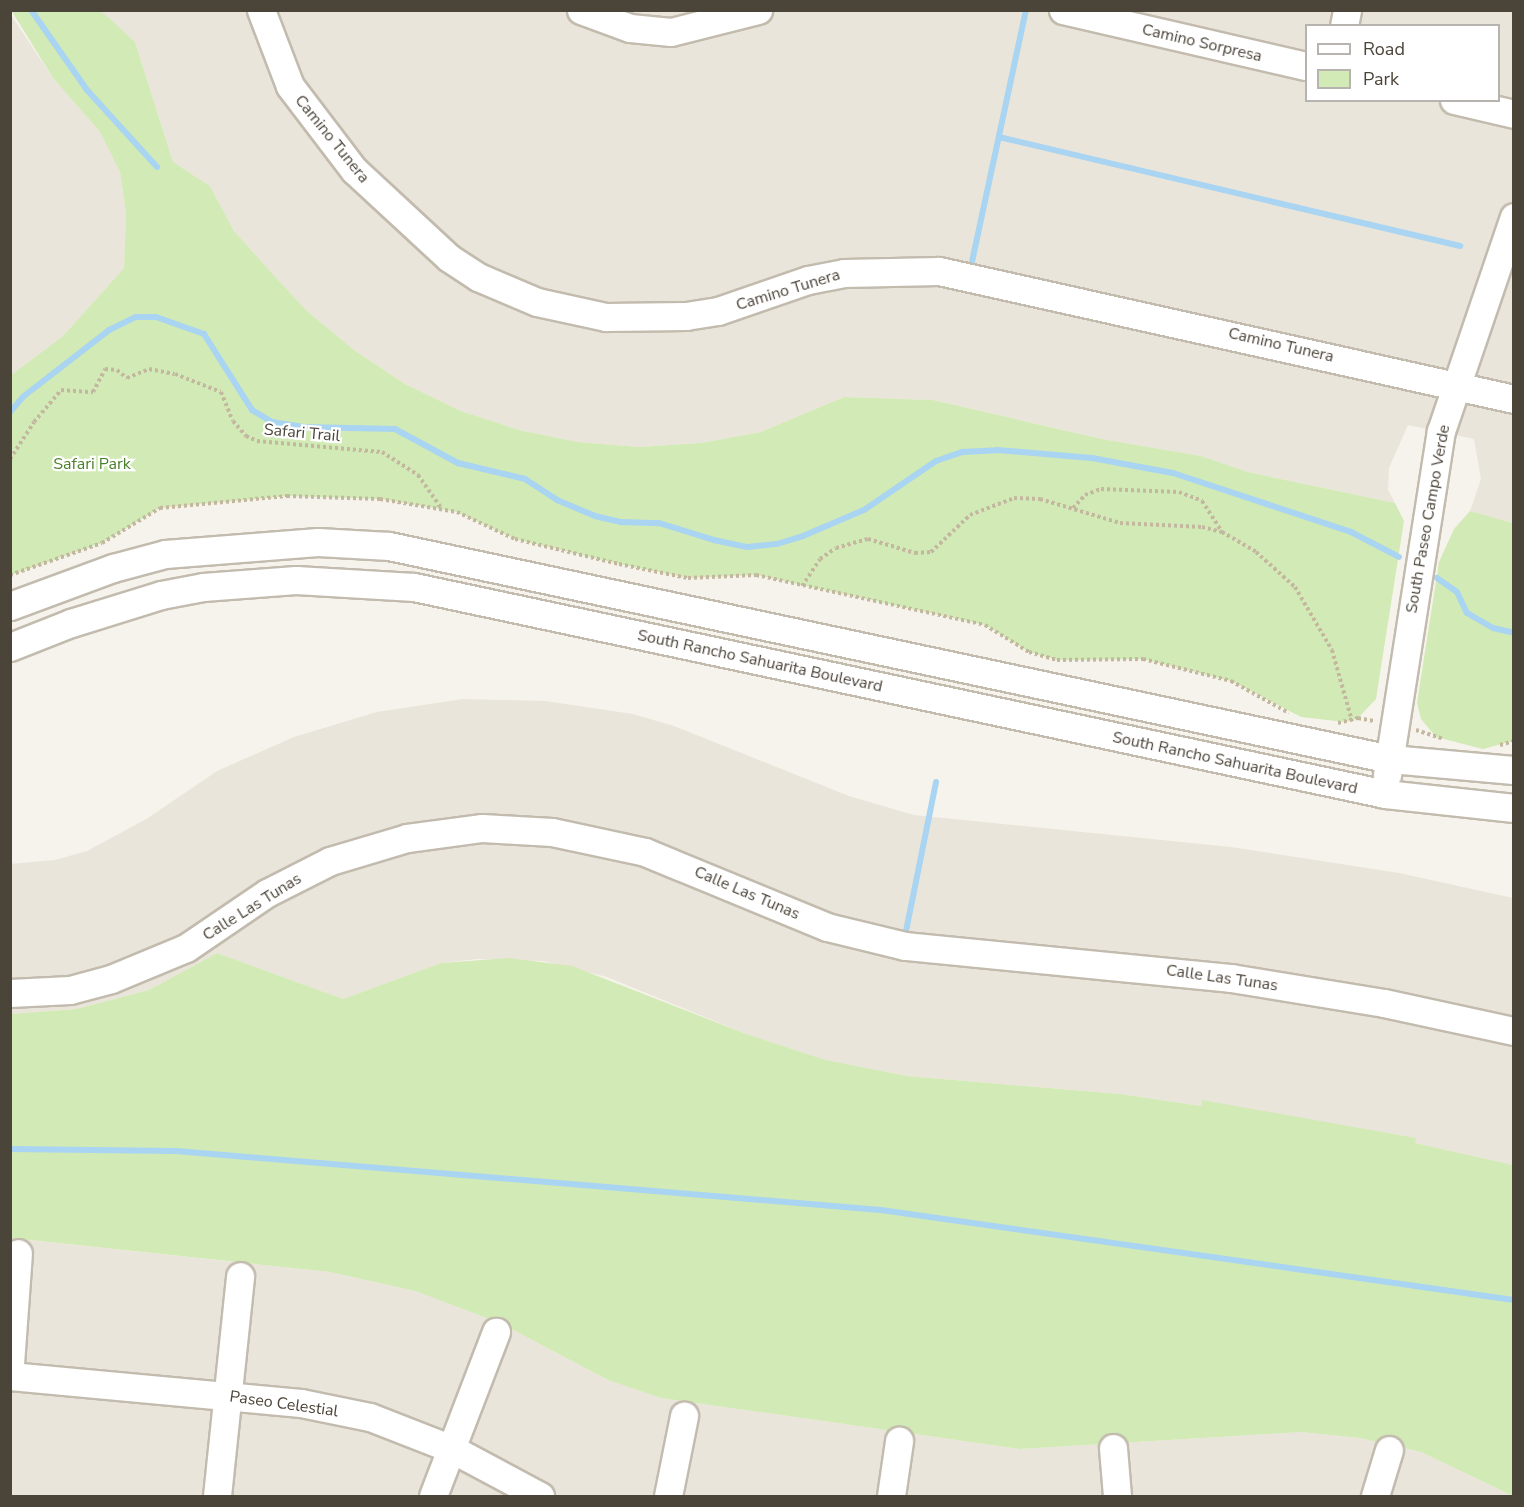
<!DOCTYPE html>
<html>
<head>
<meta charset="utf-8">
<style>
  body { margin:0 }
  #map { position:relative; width:1524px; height:1507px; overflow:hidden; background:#f6f3ec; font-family:"Nunito Sans",sans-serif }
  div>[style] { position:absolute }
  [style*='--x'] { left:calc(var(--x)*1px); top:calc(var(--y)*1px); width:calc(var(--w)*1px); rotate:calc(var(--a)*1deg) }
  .residential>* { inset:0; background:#eae5da }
  .green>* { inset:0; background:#d2eab5 }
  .stream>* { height:6px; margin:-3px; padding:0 3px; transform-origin:3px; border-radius:3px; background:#a9d4f2 }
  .path>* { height:4px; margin-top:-2px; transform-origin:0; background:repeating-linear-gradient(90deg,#c4b79f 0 3px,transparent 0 6px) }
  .roads { filter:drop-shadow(2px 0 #c2bbae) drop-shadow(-2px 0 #c2bbae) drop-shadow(0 2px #c2bbae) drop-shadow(0 -2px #c2bbae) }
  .minor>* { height:27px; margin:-13.5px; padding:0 13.5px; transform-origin:13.5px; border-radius:13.5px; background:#fff }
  span { translate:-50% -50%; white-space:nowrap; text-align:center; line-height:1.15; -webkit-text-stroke:4.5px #fff; paint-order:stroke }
  .street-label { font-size:16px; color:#4b4439 }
  .park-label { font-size:16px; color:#4a7f2a }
  .frame { position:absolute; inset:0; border:12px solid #4b4439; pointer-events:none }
  .legend { position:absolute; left:1305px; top:24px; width:195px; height:78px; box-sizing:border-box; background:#fff; border:2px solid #b7b4b0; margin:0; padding:8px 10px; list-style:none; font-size:18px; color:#4b4439 }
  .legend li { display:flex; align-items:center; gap:12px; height:30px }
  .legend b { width:30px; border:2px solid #b7b4b0 }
</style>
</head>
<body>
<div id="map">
  <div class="residential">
    <i style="clip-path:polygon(evenodd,99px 11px,1513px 11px,1513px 523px,1470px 511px,1481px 479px,1474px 439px,1408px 425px,1389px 468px,1388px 490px,1395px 503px,1248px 472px,1201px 456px,1102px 439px,933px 400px,844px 397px,761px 432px,701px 443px,639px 447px,578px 442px,519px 430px,461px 411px,405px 384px,354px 350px,307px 311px,269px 270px,234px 231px,210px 186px,173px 162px,135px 42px,99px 11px,1306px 26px,1498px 26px,1498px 100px,1306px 100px,1306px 26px)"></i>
    <i style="clip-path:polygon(11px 15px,53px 78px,100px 132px,120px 172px,126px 213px,124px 268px,63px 336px,11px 375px)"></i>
    <i style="clip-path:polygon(463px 699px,545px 701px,633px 714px,674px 726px,849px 796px,914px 815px,1231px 847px,1399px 873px,1513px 898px,1513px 1165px,1414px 1143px,1415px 1138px,1202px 1101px,1201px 1106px,1120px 1094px,907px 1076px,826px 1060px,746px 1034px,607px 977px,543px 961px,477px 959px,441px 963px,343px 999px,217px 953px,149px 990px,76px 1009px,11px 1014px,10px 864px,55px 860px,87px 851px,148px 818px,217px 771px,294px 737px,377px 712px)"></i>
    <i style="clip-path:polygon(10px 1238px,330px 1272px,415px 1291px,500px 1323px,608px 1380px,661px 1398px,1020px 1449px,1301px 1432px,1360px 1438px,1421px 1452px,1513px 1496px,11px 1496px)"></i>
  </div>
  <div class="green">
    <i style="clip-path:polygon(11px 10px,99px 11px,108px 17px,135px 42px,173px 162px,210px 186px,234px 231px,269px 270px,307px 311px,354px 350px,405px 384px,461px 411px,519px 430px,578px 442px,639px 447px,701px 443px,761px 432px,844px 397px,933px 400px,1102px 439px,1201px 456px,1248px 472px,1395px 503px,1404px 521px,1376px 699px,1358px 718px,1345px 722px,1301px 717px,1231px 681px,1143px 659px,1057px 660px,1029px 652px,985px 625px,756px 575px,688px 578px,619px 564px,515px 539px,457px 512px,380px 499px,287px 496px,160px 508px,102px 543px,11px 575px,11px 375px,63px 336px,124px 268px,126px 213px,120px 172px,100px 132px,53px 78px)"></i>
    <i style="clip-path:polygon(1470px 511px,1513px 523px,1513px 741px,1483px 749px,1436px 737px,1421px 719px,1417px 703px,1439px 562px,1454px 529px)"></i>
    <i style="clip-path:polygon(217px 953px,343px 999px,441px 963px,509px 958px,572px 966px,746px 1034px,826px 1060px,907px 1076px,1120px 1094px,1201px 1106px,1202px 1100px,1416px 1138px,1415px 1143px,1513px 1165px,1513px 1496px,1421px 1452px,1360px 1438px,1301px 1432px,1020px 1449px,661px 1398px,608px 1380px,500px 1323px,415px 1291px,330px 1272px,11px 1238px,10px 1014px,76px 1009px,149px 990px)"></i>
  </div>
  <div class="stream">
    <i style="--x:31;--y:10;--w:98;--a:55"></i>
    <i style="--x:87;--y:90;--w:104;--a:47.7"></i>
    <i style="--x:999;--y:137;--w:474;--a:13.3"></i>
    <i style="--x:970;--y:271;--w:267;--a:-77.9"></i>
    <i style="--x:10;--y:412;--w:21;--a:-49"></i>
    <i style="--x:24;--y:396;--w:108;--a:-37.8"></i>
    <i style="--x:109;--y:330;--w:30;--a:-26"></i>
    <i style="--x:136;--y:317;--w:20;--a:0"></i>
    <i style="--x:156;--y:317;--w:51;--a:19.5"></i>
    <i style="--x:204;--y:334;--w:90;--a:57.7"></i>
    <i style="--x:252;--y:410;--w:23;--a:31"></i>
    <i style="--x:272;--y:422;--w:32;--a:9"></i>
    <i style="--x:304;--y:427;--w:91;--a:1.3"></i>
    <i style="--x:395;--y:429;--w:72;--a:28.4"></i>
    <i style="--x:458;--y:463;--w:69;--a:13.4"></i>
    <i style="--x:525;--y:479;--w:38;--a:33"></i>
    <i style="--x:557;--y:500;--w:41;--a:22.8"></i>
    <i style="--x:595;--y:516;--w:28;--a:13"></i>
    <i style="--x:622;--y:522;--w:37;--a:2"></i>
    <i style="--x:659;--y:523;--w:58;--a:17.2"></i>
    <i style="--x:714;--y:540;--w:34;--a:12"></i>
    <i style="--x:747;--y:547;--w:30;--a:-6"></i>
    <i style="--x:777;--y:544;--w:27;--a:-17"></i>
    <i style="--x:803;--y:536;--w:66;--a:-23.1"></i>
    <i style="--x:864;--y:510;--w:87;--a:-34.2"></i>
    <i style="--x:936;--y:461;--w:28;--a:-19"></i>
    <i style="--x:962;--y:452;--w:35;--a:-3"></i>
    <i style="--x:997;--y:450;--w:95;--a:4.8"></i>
    <i style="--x:1092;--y:458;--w:82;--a:10.5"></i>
    <i style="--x:1173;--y:473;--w:188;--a:18.3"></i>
    <i style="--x:1351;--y:532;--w:54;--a:27.5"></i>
    <i style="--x:1437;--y:578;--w:24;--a:35"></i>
    <i style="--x:1457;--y:592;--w:23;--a:65"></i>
    <i style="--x:1467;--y:613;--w:30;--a:30"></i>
    <i style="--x:1493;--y:628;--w:22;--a:13"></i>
    <i style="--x:906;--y:931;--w:152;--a:-78.6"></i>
    <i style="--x:10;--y:1149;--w:166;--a:0.7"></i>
    <i style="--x:176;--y:1151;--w:707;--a:4.78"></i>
    <i style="--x:881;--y:1210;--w:639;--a:8.09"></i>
  </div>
  <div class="path">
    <i style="--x:10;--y:459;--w:44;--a:-57"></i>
    <i style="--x:34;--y:422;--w:42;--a:-49.8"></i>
    <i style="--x:61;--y:390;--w:32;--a:4"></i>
    <i style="--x:93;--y:392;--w:26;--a:-62"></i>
    <i style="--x:105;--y:369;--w:12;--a:5"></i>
    <i style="--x:117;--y:370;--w:13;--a:39"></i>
    <i style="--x:127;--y:378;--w:24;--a:-22"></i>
    <i style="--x:149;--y:369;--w:26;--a:11"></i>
    <i style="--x:175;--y:374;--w:49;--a:21.4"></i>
    <i style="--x:221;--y:392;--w:31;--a:68"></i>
    <i style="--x:233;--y:421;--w:20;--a:49"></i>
    <i style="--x:246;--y:436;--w:12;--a:24"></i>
    <i style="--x:257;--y:441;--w:125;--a:5"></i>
    <i style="--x:382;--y:452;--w:43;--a:32.6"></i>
    <i style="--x:418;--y:475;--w:39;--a:55"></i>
    <i style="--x:1073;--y:508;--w:18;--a:-47"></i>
    <i style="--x:1085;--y:495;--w:17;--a:-21"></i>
    <i style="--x:1101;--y:489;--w:78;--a:2.2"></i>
    <i style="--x:1179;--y:492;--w:25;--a:21"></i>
    <i style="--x:1202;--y:501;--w:37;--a:57"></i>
    <i style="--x:10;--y:575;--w:97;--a:-19.2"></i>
    <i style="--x:102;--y:543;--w:68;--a:-31.1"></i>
    <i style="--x:160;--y:508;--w:128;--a:-5.4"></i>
    <i style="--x:287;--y:496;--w:93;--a:1.8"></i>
    <i style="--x:380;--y:499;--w:78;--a:9.6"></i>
    <i style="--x:457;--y:512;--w:64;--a:25"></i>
    <i style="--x:515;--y:539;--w:107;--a:13.5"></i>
    <i style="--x:619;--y:564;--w:70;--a:11.5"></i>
    <i style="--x:688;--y:578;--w:68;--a:-2.5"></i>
    <i style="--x:756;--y:575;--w:234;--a:12.3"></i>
    <i style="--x:985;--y:625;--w:52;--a:31.5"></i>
    <i style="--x:1029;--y:652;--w:29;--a:16"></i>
    <i style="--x:1057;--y:660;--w:86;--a:-0.7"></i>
    <i style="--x:1143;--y:659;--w:91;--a:14"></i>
    <i style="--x:1231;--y:681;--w:66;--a:28.9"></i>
    <i style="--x:802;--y:586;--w:32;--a:-56"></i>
    <i style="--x:820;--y:559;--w:19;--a:-35"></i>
    <i style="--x:836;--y:548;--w:33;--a:-16"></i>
    <i style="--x:868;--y:539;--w:49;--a:16.6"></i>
    <i style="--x:915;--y:553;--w:16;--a:-4"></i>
    <i style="--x:931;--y:552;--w:54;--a:-43.5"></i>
    <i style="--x:970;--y:515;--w:47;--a:-21.1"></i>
    <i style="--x:1014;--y:498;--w:26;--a:2"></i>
    <i style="--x:1040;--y:499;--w:84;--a:16.7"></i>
    <i style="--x:1120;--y:523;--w:82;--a:2.8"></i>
    <i style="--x:1202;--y:527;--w:21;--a:14"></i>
    <i style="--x:1222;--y:532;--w:39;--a:30"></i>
    <i style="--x:1256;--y:552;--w:52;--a:41.9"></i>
    <i style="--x:1295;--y:587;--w:73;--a:59.6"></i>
    <i style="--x:1332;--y:650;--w:74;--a:74.3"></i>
    <i style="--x:1338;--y:723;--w:21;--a:-14"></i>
    <i style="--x:1358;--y:718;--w:16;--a:11"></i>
    <i style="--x:1416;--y:730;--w:28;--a:18"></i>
    <i style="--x:1500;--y:745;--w:15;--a:-16"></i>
  </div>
  <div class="roads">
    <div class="minor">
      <i style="--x:261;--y:10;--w:81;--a:69.1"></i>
      <i style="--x:290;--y:86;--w:106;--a:52.7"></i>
      <i style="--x:354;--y:170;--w:129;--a:42.8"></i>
      <i style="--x:449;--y:258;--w:35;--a:33"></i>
      <i style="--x:478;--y:277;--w:64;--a:23"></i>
      <i style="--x:537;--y:302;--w:71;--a:12.3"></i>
      <i style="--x:606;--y:317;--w:80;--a:-0.7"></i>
      <i style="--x:686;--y:316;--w:32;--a:-9"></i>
      <i style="--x:718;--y:311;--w:95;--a:-19"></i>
      <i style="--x:808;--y:280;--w:37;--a:-11"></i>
      <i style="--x:844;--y:273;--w:95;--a:-1.2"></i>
      <i style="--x:939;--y:271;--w:589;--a:12.55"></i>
      <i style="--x:581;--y:10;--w:52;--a:20.2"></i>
      <i style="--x:630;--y:28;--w:41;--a:5.6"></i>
      <i style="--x:671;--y:32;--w:90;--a:-14.2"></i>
      <i style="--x:1063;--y:10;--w:249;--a:13"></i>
      <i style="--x:1344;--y:26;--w:16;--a:-79"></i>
      <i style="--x:1454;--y:100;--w:62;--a:13.1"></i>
      <i style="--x:10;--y:606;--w:110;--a:-20.3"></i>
      <i style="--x:113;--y:568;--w:54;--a:-15.1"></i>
      <i style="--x:165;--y:554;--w:153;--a:-4.5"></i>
      <i style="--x:318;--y:542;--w:71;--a:3.2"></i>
      <i style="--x:389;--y:546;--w:1023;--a:12.01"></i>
      <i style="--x:1390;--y:759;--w:124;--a:5.1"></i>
      <i style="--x:10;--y:647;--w:66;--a:-21.5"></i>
      <i style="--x:71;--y:623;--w:94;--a:-17.3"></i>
      <i style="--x:161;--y:595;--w:43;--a:-10.8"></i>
      <i style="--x:203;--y:587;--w:93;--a:-4.3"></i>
      <i style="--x:296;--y:580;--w:118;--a:3.4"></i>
      <i style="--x:414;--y:587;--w:993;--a:12.03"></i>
      <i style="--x:1385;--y:794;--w:130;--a:6.2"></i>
      <i style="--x:1387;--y:775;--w:348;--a:-81.1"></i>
      <i style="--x:1441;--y:431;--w:226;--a:-71.2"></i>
      <i style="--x:10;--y:993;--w:60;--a:-2.9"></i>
      <i style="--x:70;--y:990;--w:42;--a:-15"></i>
      <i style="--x:111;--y:979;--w:81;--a:-22.5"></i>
      <i style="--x:186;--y:948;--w:98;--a:-34.2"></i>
      <i style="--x:267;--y:893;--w:71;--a:-26.9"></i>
      <i style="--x:330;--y:861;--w:80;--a:-16.6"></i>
      <i style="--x:407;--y:838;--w:76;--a:-7.6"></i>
      <i style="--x:482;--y:828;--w:70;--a:3.3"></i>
      <i style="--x:552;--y:832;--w:95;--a:12.1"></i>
      <i style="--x:645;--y:852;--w:197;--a:22.4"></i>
      <i style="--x:827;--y:927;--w:80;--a:13.7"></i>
      <i style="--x:905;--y:946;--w:328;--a:5.6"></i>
      <i style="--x:1231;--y:978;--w:155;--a:9.3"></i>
      <i style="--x:1384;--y:1003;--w:133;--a:12.2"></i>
      <i style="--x:10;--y:1364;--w:111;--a:-85.9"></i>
      <i style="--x:10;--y:1376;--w:292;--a:5.3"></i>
      <i style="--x:301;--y:1403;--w:70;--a:11.5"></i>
      <i style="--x:370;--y:1417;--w:88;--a:21.3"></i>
      <i style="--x:452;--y:1449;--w:100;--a:28.1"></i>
      <i style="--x:1113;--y:1448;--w:48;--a:85.2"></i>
      <i style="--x:217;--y:1496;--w:221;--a:-84"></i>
      <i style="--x:433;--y:1496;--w:176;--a:-69"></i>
      <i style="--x:668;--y:1496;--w:82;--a:-78.7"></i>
      <i style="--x:891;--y:1496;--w:56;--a:-81.7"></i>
      <i style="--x:1375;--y:1496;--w:48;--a:-73.1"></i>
    </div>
  </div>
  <div class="street-label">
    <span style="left:1202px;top:43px;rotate:13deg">Camino Sorpresa</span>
    <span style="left:332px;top:139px;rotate:51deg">Camino Tunera</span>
    <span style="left:788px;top:290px;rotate:-17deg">Camino Tunera</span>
    <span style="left:1281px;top:345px;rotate:13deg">Camino Tunera</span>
    <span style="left:302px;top:433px;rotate:5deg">Safari Trail</span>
    <span style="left:1428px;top:519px;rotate:-80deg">South Paseo Campo Verde</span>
    <span style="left:760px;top:661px;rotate:12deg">South Rancho Sahuarita Boulevard</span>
    <span style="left:1235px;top:763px;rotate:12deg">South Rancho Sahuarita Boulevard</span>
    <span style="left:747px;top:893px;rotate:23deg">Calle Las Tunas</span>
    <span style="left:252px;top:907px;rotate:-32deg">Calle Las Tunas</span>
    <span style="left:1222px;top:978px;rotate:8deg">Calle Las Tunas</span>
    <span style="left:284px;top:1404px;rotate:8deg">Paseo Celestial</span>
  </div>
  <div class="park-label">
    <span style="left:92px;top:464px">Safari Park</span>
  </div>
  <div class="frame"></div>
  <ul class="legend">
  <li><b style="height:8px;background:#fff"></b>Road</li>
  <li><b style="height:16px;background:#d2eab5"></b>Park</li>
  </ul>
</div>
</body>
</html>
